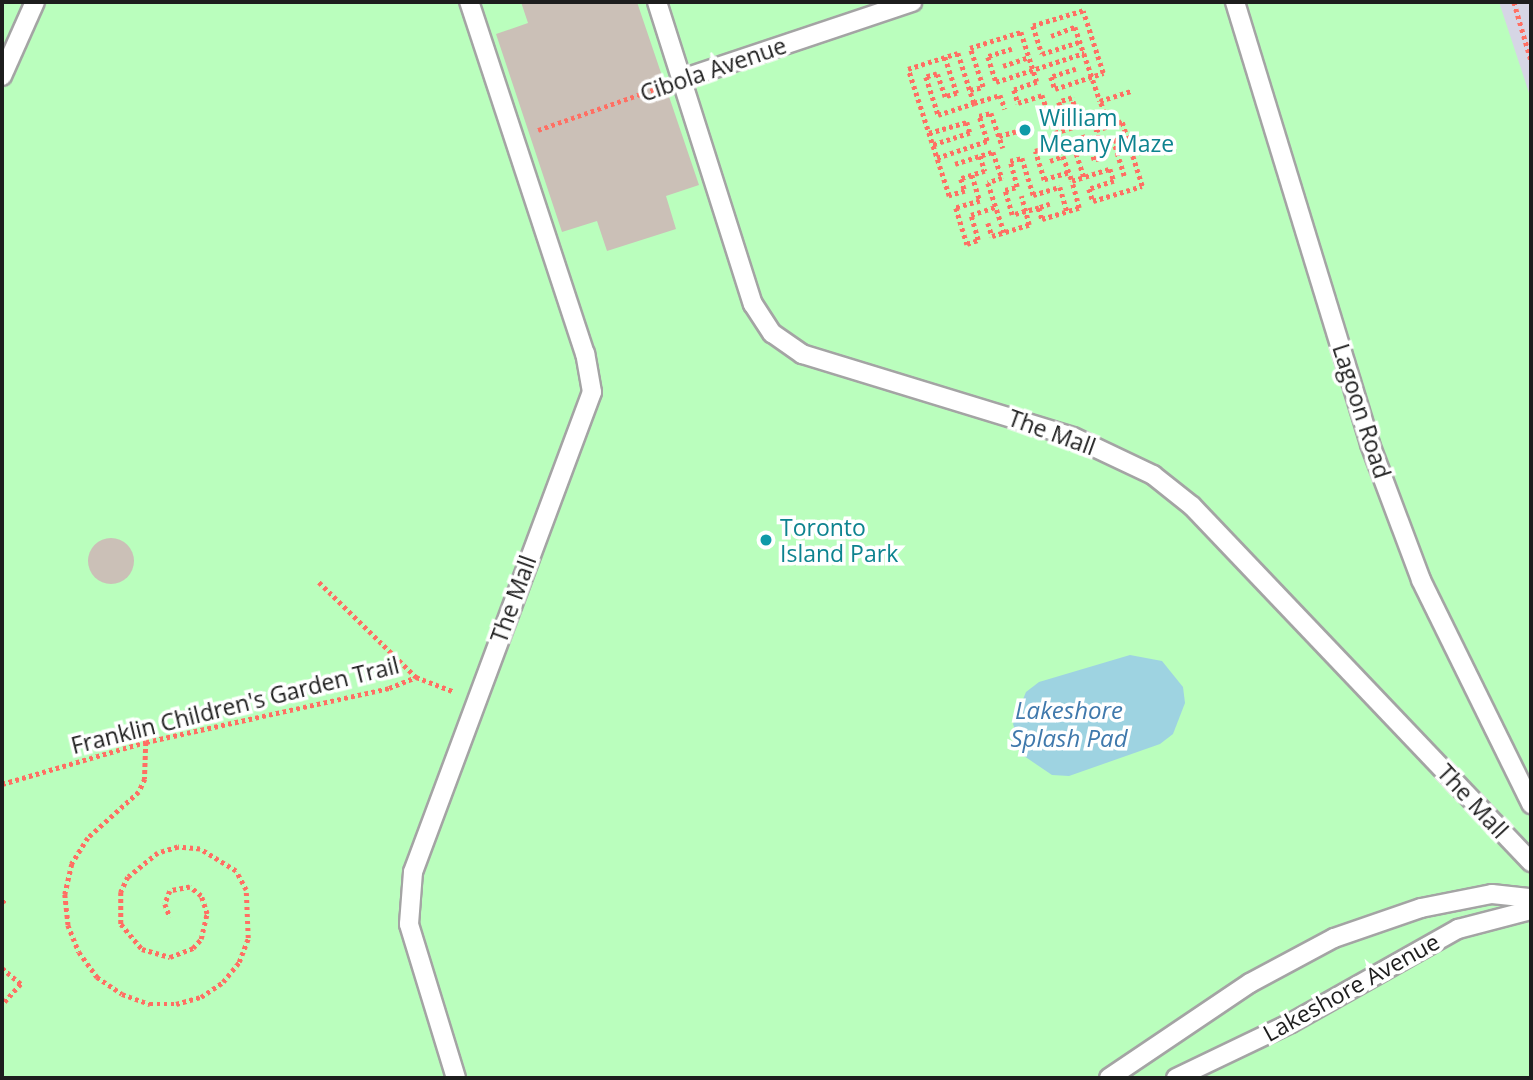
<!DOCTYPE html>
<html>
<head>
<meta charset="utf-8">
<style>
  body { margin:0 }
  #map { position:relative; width:1533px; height:1080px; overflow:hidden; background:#efeae2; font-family:"Open Sans",sans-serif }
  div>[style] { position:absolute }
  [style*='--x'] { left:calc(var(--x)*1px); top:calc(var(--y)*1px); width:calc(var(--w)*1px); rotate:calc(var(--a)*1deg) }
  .park>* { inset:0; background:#bafebd }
  .plaza>* { inset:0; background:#d6d6e5 }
  .water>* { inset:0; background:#9ed3e1 }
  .building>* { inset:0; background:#cbc0b7 }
  .round { border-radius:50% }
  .path>* { height:4.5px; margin-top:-2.25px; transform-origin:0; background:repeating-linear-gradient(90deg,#ff6f63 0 3.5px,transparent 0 7px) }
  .roads { filter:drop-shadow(2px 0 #a4a4a4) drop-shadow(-2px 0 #a4a4a4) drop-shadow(0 2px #a4a4a4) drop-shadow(0 -2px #a4a4a4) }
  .lane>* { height:18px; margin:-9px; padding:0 9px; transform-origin:9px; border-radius:9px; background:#fff }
  .dots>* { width:19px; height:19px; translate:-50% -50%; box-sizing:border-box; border:4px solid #fff; border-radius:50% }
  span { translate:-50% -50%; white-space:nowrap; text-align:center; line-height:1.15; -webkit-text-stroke:7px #fff; paint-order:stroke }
  .street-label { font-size:23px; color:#1d1d1d }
  .culture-label { font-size:23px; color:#0d838f }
  .left { translate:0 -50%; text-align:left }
  .water-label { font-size:24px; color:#4079ac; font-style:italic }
  .frame { position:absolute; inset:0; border:4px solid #1d1d1d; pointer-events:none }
</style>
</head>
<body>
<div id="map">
  <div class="park">
    <i style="clip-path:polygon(2px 2px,1531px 2px,1531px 1078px,2px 1078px)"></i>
  </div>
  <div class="plaza">
    <i style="clip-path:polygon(1499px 2px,1529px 2px,1531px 8px,1531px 99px)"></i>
  </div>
  <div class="water">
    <i style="clip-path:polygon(1130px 655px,1162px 661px,1183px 687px,1185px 703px,1173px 734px,1160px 744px,1069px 776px,1052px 775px,1024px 756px,1013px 724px,1026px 692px,1039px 682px)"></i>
  </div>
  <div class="building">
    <i style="clip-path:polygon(521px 2px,637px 2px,699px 185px,666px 196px,676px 229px,607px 251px,597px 221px,562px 232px,496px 34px,528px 23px)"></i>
    <i class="round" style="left:88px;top:538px;width:46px;height:46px"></i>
  </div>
  <div class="path">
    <i style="--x:1514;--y:2;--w:60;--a:73.7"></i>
    <i style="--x:1051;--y:36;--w:26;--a:-21"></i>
    <i style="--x:1075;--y:27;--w:78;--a:71.3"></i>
    <i style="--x:1100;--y:101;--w:33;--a:-18"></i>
    <i style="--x:1012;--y:49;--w:25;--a:162"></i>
    <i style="--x:988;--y:57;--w:26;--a:72"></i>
    <i style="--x:996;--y:82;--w:93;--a:-18.2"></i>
    <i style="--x:945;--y:57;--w:38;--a:72"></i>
    <i style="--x:957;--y:93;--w:13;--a:162"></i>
    <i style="--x:945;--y:97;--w:24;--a:-109"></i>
    <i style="--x:937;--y:74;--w:11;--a:165"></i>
    <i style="--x:926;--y:77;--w:40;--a:72"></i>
    <i style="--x:938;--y:115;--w:38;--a:-18"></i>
    <i style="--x:1003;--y:66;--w:28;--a:-19"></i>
    <i style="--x:1076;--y:69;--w:26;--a:162"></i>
    <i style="--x:1051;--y:77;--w:13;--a:72"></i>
    <i style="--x:1055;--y:89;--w:51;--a:-18.4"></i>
    <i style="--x:1103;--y:73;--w:65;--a:-107.9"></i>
    <i style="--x:1083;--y:11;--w:52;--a:163.3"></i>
    <i style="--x:1033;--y:26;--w:29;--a:72"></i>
    <i style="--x:1042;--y:54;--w:40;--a:-18"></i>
    <i style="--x:970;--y:90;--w:13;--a:-13"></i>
    <i style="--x:983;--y:87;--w:41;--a:-108.4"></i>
    <i style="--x:970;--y:48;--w:53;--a:-17.4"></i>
    <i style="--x:1021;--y:32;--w:52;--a:72.3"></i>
    <i style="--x:1037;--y:82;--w:24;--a:161"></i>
    <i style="--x:1014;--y:90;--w:14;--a:73"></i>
    <i style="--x:1018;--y:103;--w:25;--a:-18"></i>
    <i style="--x:1042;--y:95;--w:28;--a:71"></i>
    <i style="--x:538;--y:130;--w:127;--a:-19.3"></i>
    <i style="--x:929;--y:133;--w:40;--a:-16"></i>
    <i style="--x:967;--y:122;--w:11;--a:75"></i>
    <i style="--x:970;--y:133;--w:40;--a:162"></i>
    <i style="--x:999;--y:136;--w:27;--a:-15"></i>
    <i style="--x:1072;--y:140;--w:39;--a:72"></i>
    <i style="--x:1058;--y:144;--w:11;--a:-105"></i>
    <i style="--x:1055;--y:133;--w:26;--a:-18"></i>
    <i style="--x:1080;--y:125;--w:28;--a:-107"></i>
    <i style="--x:1072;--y:98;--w:14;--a:163"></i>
    <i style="--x:1059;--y:102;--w:15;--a:74"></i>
    <i style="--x:980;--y:156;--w:16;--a:72"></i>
    <i style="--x:985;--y:171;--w:25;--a:162"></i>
    <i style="--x:961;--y:179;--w:13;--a:72"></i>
    <i style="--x:965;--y:191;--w:17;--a:163"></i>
    <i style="--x:949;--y:196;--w:133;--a:-107.9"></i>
    <i style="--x:908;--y:69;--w:52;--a:-17.7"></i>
    <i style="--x:958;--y:53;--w:52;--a:72.3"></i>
    <i style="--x:974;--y:103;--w:27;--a:-17"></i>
    <i style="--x:1000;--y:95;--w:15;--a:70"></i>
    <i style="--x:1106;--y:157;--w:12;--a:166"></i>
    <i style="--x:1094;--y:160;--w:13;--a:-108"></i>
    <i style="--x:1090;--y:148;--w:10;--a:-17"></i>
    <i style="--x:1100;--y:145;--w:16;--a:-105"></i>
    <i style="--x:1096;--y:130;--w:14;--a:-17"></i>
    <i style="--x:937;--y:158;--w:53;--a:-18.8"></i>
    <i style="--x:987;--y:141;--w:26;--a:-108"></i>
    <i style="--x:979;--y:116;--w:12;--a:-14"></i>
    <i style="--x:991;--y:113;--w:37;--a:71"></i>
    <i style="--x:1050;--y:161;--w:14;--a:-21"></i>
    <i style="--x:1063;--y:156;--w:27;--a:70"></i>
    <i style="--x:1072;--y:181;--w:40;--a:-18"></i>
    <i style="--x:1110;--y:169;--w:13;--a:72"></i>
    <i style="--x:1114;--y:181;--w:26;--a:162"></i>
    <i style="--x:1089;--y:189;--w:13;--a:72"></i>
    <i style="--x:1093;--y:201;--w:51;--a:-17"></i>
    <i style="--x:1142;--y:186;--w:67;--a:-107.4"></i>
    <i style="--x:1122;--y:122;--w:14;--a:163"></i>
    <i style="--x:1109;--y:126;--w:27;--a:-110"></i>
    <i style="--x:955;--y:164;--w:40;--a:-18"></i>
    <i style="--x:993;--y:152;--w:28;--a:71"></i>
    <i style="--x:1002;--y:178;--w:15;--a:160"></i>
    <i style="--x:988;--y:183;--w:52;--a:71.9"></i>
    <i style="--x:1068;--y:173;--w:25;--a:164"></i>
    <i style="--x:1044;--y:180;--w:30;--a:-107"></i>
    <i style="--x:1035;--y:151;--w:53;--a:-16.4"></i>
    <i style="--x:972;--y:175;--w:27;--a:73"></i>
    <i style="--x:980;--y:201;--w:25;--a:164"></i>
    <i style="--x:956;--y:208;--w:38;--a:73"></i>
    <i style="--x:967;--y:244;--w:12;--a:-20"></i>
    <i style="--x:978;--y:240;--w:26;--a:-106"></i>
    <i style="--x:971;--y:215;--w:26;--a:-18"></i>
    <i style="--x:1124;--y:176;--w:37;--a:-107"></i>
    <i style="--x:1113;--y:141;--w:14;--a:-17"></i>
    <i style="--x:1050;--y:204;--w:12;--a:160"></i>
    <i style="--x:1039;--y:208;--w:11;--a:75"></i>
    <i style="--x:1042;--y:219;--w:39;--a:-17"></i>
    <i style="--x:1079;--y:208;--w:28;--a:-105"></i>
    <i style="--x:1039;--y:208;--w:28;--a:165"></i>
    <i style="--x:1012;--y:215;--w:26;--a:-106"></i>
    <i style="--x:1005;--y:190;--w:12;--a:-14"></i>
    <i style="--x:1017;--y:187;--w:27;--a:-105"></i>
    <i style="--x:1010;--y:161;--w:12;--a:-14"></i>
    <i style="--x:1022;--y:158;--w:39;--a:73"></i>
    <i style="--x:1033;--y:195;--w:28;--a:-17"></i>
    <i style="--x:1060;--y:187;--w:25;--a:74"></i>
    <i style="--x:988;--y:223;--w:14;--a:73"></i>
    <i style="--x:992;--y:236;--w:39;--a:-17"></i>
    <i style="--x:1029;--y:225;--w:30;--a:-105"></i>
    <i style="--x:319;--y:582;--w:136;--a:44.4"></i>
    <i style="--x:146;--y:742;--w:37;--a:92"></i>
    <i style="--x:145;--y:779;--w:14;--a:115"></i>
    <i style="--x:139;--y:792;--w:69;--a:138"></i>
    <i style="--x:88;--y:838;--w:31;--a:122"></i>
    <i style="--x:72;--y:864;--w:31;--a:103"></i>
    <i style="--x:65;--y:894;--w:31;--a:84"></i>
    <i style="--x:68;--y:925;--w:29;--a:68"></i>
    <i style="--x:79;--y:952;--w:31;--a:54"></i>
    <i style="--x:97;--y:977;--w:30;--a:34"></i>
    <i style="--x:122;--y:994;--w:30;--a:20"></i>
    <i style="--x:150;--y:1004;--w:26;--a:0"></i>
    <i style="--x:176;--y:1004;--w:26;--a:-16"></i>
    <i style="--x:201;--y:997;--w:27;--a:-34"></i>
    <i style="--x:223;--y:982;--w:26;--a:-51"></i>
    <i style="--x:239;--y:962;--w:26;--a:-69"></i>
    <i style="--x:248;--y:938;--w:48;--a:-92.4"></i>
    <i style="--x:246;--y:890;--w:21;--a:-118"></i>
    <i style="--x:236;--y:871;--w:42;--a:-148.6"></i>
    <i style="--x:200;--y:849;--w:22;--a:-175"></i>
    <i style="--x:178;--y:847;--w:21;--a:163"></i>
    <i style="--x:158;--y:853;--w:38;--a:141"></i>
    <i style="--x:128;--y:877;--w:17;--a:115"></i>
    <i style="--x:121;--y:892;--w:32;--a:90"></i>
    <i style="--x:121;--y:924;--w:33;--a:50"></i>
    <i style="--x:142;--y:949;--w:29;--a:16"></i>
    <i style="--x:170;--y:957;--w:25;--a:-21"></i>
    <i style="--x:193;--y:948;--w:12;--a:-48"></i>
    <i style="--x:201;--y:939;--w:26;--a:-77"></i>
    <i style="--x:207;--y:914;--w:19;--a:-108"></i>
    <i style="--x:201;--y:896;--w:14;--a:-141"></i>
    <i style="--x:190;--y:887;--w:20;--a:169"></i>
    <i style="--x:170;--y:891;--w:14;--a:111"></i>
    <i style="--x:165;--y:904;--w:14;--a:69"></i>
    <i style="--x:2;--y:784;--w:150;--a:-16.3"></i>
    <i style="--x:146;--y:742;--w:249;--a:-12.5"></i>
    <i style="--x:389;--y:688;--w:29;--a:-22"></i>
    <i style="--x:416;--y:677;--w:40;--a:21"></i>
    <i style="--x:2;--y:902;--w:4;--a:-34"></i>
    <i style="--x:2;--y:968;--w:25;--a:40"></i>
    <i style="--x:21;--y:984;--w:28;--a:132"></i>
  </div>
  <div class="roads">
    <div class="lane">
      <i style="--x:657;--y:2;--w:317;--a:72.4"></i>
      <i style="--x:753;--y:304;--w:35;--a:57"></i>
      <i style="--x:772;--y:333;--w:37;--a:35"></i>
      <i style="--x:802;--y:354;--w:283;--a:17"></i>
      <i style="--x:1073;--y:437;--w:89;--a:25.4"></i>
      <i style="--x:1153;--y:475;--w:50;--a:38.5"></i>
      <i style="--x:1192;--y:506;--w:492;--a:46.4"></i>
      <i style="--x:1235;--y:2;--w:462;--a:73"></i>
      <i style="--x:1370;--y:444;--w:145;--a:69.4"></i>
      <i style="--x:1421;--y:580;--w:250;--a:63.8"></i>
      <i style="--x:2;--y:76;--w:81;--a:-66"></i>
      <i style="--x:682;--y:79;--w:243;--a:-18.5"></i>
      <i style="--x:456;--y:1078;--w:161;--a:-107"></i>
      <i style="--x:409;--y:924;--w:52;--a:-85.6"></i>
      <i style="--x:413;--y:872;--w:512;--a:-69.55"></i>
      <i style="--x:592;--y:392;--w:39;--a:-100"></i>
      <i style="--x:585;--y:354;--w:371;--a:-108.2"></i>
      <i style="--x:1109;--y:1078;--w:170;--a:-34"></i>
      <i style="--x:1250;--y:983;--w:95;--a:-28.2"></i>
      <i style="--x:1334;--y:938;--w:92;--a:-19"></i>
      <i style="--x:1421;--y:908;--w:72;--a:-11.2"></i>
      <i style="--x:1492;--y:894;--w:39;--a:6"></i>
      <i style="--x:1176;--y:1078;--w:127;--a:-25.6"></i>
      <i style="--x:1291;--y:1023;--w:192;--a:-29.4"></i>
      <i style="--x:1458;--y:929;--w:75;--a:-14.6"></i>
    </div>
  </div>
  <div class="dots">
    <i style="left:1025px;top:130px;background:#0f9aa8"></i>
    <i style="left:766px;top:540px;background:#0f9aa8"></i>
  </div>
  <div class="street-label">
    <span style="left:713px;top:69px;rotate:-19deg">Cibola Avenue</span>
    <span style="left:1362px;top:411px;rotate:72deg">Lagoon Road</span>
    <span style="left:1052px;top:432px;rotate:20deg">The Mall</span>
    <span style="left:513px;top:599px;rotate:-70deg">The Mall</span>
    <span style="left:235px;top:705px;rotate:-14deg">Franklin Children's Garden Trail</span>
    <span style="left:1473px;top:801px;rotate:47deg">The Mall</span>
    <span style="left:1351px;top:987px;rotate:-29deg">Lakeshore Avenue</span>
  </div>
  <div class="culture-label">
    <span class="left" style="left:1039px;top:130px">William<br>Meany Maze</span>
    <span class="left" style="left:780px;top:540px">Toronto<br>Island Park</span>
  </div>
  <div class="water-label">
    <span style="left:1069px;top:724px">Lakeshore<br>Splash Pad</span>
  </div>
  <div class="frame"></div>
</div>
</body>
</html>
